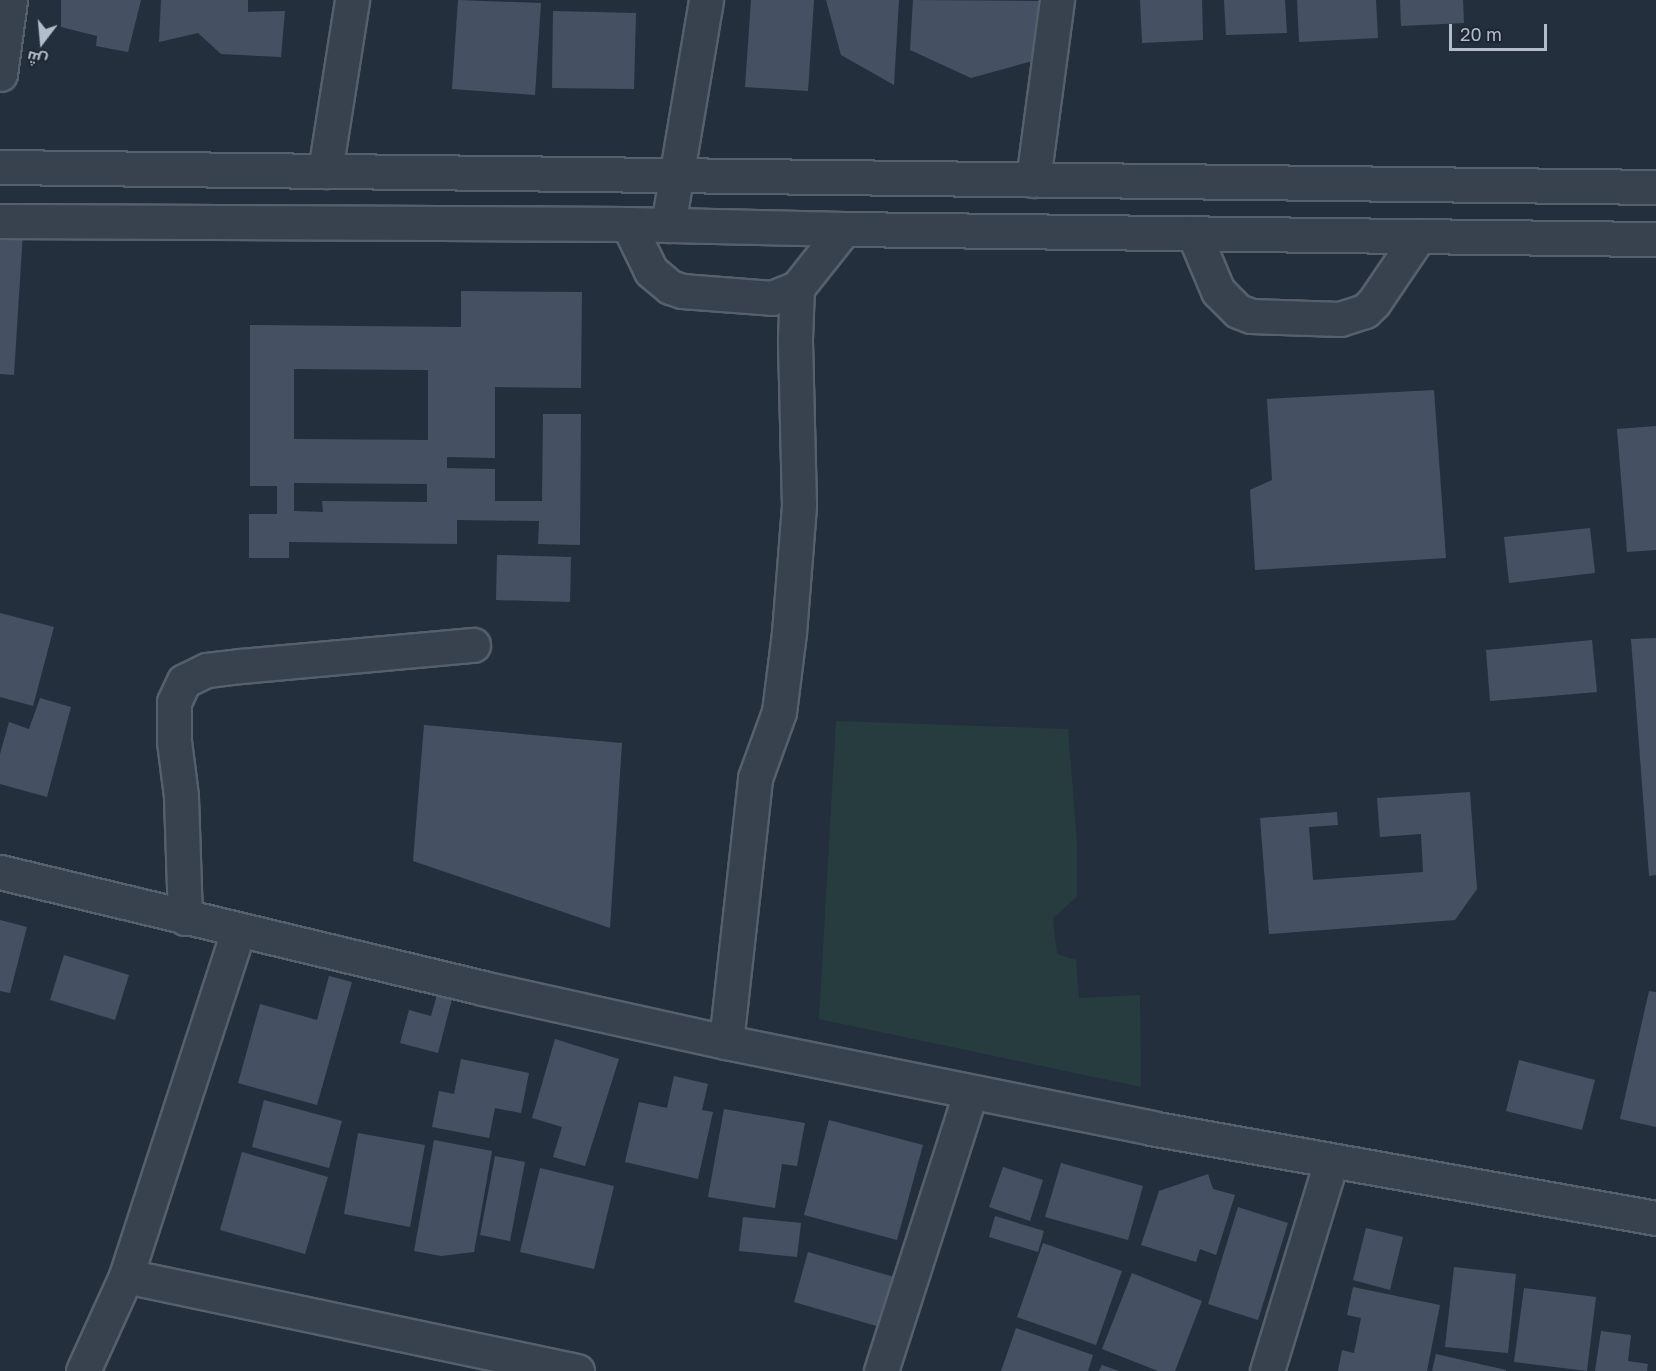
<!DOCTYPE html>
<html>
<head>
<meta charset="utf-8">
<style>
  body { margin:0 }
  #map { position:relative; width:1656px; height:1371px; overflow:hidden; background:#242f3e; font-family:"Golos Text",Cairo,sans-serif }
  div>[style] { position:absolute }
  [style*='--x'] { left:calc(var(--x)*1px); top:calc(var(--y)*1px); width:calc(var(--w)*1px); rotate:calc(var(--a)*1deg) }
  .green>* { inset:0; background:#263c3f }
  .building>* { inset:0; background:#455162 }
  .roads { filter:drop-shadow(2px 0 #565f6c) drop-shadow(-2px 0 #565f6c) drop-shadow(0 2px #565f6c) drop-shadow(0 -2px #565f6c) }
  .minor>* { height:33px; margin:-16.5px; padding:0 16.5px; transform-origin:16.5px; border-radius:16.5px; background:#38414e }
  span { translate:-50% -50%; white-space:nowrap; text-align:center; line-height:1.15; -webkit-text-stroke:4.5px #1d2633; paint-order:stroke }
  .north { position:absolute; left:12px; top:12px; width:60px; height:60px; -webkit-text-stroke:4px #1d2633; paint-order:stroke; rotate:196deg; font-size:16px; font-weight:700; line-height:24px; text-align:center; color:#b4bcc9 }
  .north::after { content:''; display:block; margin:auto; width:21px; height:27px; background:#b4bcc9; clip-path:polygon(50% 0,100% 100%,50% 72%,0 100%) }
  .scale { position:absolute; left:1449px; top:24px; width:98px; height:27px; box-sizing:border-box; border:3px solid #b4bcc9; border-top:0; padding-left:8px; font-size:18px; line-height:21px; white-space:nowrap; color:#b4bcc9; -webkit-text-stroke:4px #1d2633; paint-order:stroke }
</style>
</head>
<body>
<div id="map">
  <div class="green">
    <i style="clip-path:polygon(836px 721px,1068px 729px,1077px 844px,1077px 897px,1053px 918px,1057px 954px,1076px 960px,1079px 998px,1140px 995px,1141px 1087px,819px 1019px)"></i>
  </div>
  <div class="building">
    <i style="clip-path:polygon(61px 0,141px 0,128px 52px,96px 46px,97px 36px,61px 27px)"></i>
    <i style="clip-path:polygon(161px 0,248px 0,248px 12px,285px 11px,281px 57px,221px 54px,198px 33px,159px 42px)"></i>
    <i style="clip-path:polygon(458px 0,541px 3px,535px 95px,452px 89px)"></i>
    <i style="clip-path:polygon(751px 0,814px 0,808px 91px,745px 87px)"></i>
    <i style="clip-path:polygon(826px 0,899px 0,894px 85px,841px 55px)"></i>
    <i style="clip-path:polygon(913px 0,1044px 1px,1040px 59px,971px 78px,910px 50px)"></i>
    <i style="clip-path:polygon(1140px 0,1202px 0,1203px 40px,1142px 43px)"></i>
    <i style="clip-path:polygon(1224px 0,1285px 0,1287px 33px,1226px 35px)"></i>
    <i style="clip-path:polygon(1297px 0,1376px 0,1378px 38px,1299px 42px)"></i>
    <i style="clip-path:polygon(1400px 0,1463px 0,1464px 23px,1401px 26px)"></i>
    <i style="clip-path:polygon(553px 11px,636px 13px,634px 89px,552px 88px)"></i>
    <i style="clip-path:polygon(0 230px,23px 232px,14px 375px,0 374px)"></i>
    <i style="clip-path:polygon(evenodd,461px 291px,582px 292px,581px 388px,495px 387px,495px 458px,447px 457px,447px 468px,495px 469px,495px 501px,542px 501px,543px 414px,581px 414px,580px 545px,538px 544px,539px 521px,457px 520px,457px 544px,289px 542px,289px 558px,249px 558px,249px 514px,277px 514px,277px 486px,250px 486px,250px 325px,461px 327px,461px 291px,294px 369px,428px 370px,428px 440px,294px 439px,294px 369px,461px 291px,294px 483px,427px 484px,427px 502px,322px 501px,323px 512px,294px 511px,294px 483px)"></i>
    <i style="clip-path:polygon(1434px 390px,1446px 558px,1255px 570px,1250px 490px,1272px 480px,1267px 399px)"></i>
    <i style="clip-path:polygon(1656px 426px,1656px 550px,1627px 552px,1617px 429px)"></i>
    <i style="clip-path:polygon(1590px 528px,1595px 573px,1509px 583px,1504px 537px)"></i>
    <i style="clip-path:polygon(497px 555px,571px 557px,570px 602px,496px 600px)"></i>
    <i style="clip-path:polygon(0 613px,54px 627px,33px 706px,0 697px)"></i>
    <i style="clip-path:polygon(1656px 638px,1656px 875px,1649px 876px,1631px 639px)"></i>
    <i style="clip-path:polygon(1592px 640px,1597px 692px,1490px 701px,1486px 650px)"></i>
    <i style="clip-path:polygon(40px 698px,71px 707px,47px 797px,0 784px,0 754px,9px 722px,29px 729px)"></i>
    <i style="clip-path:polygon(424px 725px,622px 743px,610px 928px,413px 861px)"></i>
    <i style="clip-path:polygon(1470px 792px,1477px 889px,1455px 920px,1269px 934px,1260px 818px,1337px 812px,1338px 825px,1309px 827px,1313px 880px,1423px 872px,1421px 834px,1380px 837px,1377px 798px)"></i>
    <i style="clip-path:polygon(0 920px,27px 927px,10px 993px,0 991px)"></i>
    <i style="clip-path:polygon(64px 955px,129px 975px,115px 1020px,50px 1000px)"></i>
    <i style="clip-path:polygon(329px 976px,352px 982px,317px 1105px,238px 1083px,260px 1004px,317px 1020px)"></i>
    <i style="clip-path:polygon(1649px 991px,1656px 992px,1656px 1127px,1620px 1119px)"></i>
    <i style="clip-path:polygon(437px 995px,452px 999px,438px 1053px,400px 1043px,409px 1010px,431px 1016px)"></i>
    <i style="clip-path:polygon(555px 1039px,619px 1059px,585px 1166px,553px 1157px,562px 1127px,532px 1118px)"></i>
    <i style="clip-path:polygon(461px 1059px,529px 1073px,521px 1113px,495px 1108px,489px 1138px,432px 1127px,439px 1091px,454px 1094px)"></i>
    <i style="clip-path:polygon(1519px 1060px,1595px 1080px,1582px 1130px,1506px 1111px)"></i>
    <i style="clip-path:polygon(674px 1076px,708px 1084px,702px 1110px,713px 1112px,698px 1179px,625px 1162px,639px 1102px,667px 1108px)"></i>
    <i style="clip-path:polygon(264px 1100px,342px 1121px,329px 1168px,252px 1147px)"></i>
    <i style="clip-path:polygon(724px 1109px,805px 1123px,797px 1166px,782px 1164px,775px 1208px,708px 1197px)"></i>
    <i style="clip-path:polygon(829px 1120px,923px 1145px,897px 1240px,804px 1215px)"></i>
    <i style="clip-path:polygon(358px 1133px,425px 1145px,410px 1227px,344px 1214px)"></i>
    <i style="clip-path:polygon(434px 1140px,492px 1151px,474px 1252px,441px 1256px,414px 1251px)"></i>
    <i style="clip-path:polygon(242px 1152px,328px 1177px,305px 1254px,220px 1230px)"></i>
    <i style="clip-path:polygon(495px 1156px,525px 1162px,510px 1241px,480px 1235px)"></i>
    <i style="clip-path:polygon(1061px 1163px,1143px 1186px,1128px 1240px,1045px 1217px)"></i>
    <i style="clip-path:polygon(1003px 1167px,1043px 1180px,1030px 1221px,989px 1207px)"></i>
    <i style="clip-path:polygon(540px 1168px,614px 1186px,594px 1269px,520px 1252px)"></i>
    <i style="clip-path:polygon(1208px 1174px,1213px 1189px,1235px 1195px,1216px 1255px,1200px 1249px,1196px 1262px,1141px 1245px,1159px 1191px)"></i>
    <i style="clip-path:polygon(1238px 1207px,1288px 1223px,1258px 1320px,1208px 1304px)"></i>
    <i style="clip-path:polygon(995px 1216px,1044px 1231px,1038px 1252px,989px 1237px)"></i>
    <i style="clip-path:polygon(743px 1217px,801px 1223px,797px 1257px,739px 1251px)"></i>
    <i style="clip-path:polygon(1366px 1228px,1403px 1237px,1390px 1290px,1353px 1280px)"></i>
    <i style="clip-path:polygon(1043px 1243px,1122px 1271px,1096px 1345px,1017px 1317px)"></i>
    <i style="clip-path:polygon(808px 1252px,894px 1277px,880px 1327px,794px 1302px)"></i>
    <i style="clip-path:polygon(1454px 1267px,1516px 1274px,1508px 1353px,1445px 1347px)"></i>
    <i style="clip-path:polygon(1132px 1273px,1202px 1301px,1175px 1371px,1158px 1371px,1102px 1349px)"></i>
    <i style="clip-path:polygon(1353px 1287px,1440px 1305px,1427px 1371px,1338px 1371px,1342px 1350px,1354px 1353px,1361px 1318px,1347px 1315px)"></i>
    <i style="clip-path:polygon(1524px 1288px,1596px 1297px,1587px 1371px,1514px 1362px)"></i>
    <i style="clip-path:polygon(1016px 1328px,1093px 1355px,1088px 1371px,1001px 1371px)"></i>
    <i style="clip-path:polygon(1601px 1331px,1631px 1335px,1628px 1361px,1648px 1364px,1647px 1371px,1595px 1371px)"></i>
    <i style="clip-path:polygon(1436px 1354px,1506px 1370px,1506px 1371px,1432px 1371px)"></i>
    <i style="clip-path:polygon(1102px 1365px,1119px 1371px,1099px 1371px)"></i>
  </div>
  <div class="roads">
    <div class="minor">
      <i style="--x:0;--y:74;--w:75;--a:-82.3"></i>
      <i style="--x:0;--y:167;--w:1656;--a:0.69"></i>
      <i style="--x:325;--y:171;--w:173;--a:-81"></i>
      <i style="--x:1033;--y:180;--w:182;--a:-82.4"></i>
      <i style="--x:0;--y:221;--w:628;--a:0.27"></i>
      <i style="--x:628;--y:224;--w:216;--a:1.3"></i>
      <i style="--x:844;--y:229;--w:812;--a:0.71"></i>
      <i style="--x:628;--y:224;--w:52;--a:63.9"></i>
      <i style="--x:651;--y:271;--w:25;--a:40"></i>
      <i style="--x:670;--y:287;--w:13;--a:18"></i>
      <i style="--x:682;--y:291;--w:90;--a:4.4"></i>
      <i style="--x:772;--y:298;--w:27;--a:-22"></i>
      <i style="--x:797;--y:288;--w:75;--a:-51.5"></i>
      <i style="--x:668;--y:225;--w:228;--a:-80.4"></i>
      <i style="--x:1194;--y:234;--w:62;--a:67.2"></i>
      <i style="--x:1218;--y:291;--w:28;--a:45"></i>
      <i style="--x:1238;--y:311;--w:14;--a:21"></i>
      <i style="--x:1251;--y:316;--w:89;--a:1.9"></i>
      <i style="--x:1340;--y:319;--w:26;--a:-18"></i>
      <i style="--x:1365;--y:311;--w:13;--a:-45"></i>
      <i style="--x:1374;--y:302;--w:78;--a:-55.9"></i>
      <i style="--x:0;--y:872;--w:496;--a:13.5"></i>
      <i style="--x:482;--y:988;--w:250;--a:12.5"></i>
      <i style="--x:726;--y:1042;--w:434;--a:11.4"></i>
      <i style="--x:1151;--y:1128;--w:513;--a:10.11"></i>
      <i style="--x:185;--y:918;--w:122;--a:-91.9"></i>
      <i style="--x:181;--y:796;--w:55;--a:-97.3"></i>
      <i style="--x:174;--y:741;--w:39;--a:-90"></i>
      <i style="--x:174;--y:702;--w:23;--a:-65"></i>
      <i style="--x:184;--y:681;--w:25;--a:-26"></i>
      <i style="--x:207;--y:670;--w:34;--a:-7"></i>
      <i style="--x:241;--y:666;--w:233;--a:-5.2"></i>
      <i style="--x:726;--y:1042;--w:266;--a:-83.7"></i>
      <i style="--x:755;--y:778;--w:70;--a:-70"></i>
      <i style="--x:779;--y:712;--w:80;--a:-82.8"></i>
      <i style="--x:789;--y:633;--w:128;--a:-85.5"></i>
      <i style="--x:799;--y:505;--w:166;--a:-91.4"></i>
      <i style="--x:795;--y:339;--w:51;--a:-87.8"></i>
      <i style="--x:126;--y:1276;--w:461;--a:11.9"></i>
      <i style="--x:83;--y:1371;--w:104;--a:-65.6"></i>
      <i style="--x:126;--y:1276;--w:363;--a:-72"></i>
      <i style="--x:881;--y:1371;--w:292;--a:-72.2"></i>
      <i style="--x:1267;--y:1371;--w:219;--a:-73"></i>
    </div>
  </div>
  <div class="north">ش</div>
  <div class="scale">20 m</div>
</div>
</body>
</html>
